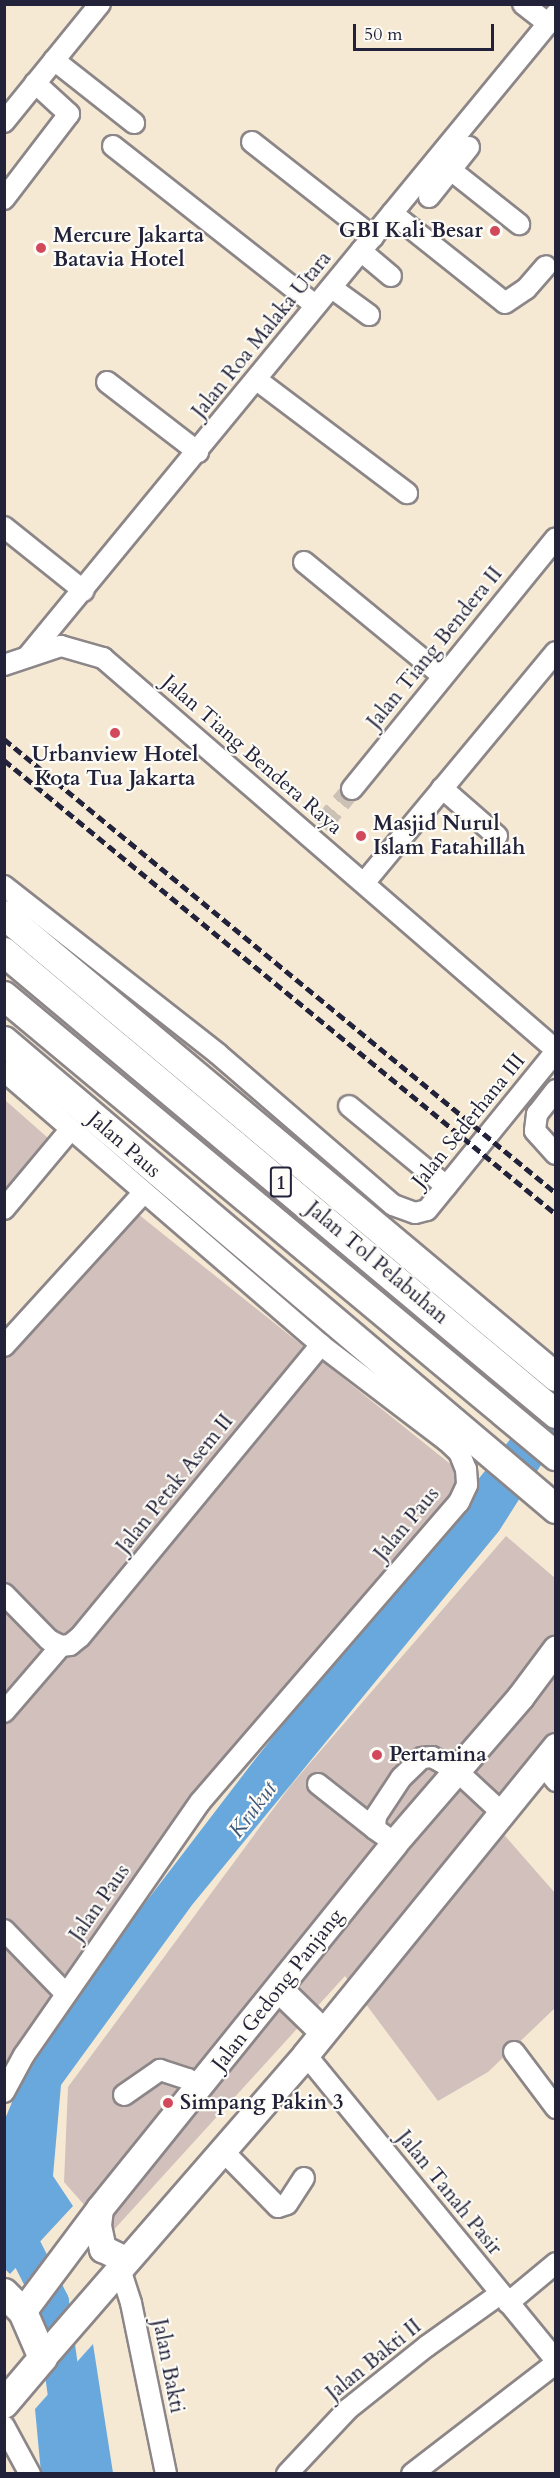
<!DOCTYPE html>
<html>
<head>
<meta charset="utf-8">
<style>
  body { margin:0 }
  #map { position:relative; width:560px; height:2478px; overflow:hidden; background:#f6e9d4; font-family:Cardo,serif }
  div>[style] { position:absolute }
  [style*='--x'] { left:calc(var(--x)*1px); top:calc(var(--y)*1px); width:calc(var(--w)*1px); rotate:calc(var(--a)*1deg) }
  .industrial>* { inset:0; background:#d1c0bc }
  .water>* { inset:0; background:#69a8dc }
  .river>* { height:34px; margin:-17px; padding:0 17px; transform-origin:17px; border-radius:17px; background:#69a8dc }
  .minor-tunnel>* { height:20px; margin-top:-10px; transform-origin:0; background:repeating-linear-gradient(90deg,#ccc1b5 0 20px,transparent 0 30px) }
  .roads { filter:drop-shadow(2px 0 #8c8688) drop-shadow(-2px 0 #8c8688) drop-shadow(0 2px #8c8688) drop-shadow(0 -2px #8c8688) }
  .minor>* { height:20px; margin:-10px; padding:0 10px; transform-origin:10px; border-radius:10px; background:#fff }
  .major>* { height:26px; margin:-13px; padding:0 13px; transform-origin:13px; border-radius:13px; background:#fff }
  .highway>* { height:28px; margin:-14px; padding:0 14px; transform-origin:14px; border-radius:14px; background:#fff }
  .rail>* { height:4.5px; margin-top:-2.25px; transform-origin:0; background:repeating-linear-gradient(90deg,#22223b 0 9px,transparent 0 13.5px) }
  .dots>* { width:16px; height:16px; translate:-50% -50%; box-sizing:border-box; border:3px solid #fdfcf7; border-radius:50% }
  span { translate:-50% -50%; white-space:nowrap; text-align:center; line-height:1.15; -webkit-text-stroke:4.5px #fdfcf7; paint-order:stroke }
  .shield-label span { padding:2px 4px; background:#fdfcf7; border:2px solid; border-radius:4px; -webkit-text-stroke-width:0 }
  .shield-label { font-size:20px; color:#22223b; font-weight:700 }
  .poi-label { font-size:21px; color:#22223b; font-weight:700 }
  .right { translate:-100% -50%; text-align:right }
  .left { translate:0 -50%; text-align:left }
  .street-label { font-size:21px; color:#22223b }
  .water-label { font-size:22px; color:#3e587b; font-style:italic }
  .frame { position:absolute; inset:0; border:6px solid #22223b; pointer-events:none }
  .scale { position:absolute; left:353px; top:24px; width:141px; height:27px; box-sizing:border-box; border:3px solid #22223b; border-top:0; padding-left:8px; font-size:18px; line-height:21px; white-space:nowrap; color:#22223b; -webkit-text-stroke:4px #fdfcf7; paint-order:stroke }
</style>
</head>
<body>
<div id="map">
  <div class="industrial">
    <i style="clip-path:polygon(5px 1100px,48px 1138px,5px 1188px)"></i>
    <i style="clip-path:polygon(128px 1206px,474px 1483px,5px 2064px,5px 1346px)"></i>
    <i style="clip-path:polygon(506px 1536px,555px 1578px,555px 1746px,492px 1821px,555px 1893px,555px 2008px,488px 2072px,438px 2101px,345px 1976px,110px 2234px,64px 2182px,68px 2087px,291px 1785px)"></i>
  </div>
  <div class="water">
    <i style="clip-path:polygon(555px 1383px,555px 1443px,499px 1531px,192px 1905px,61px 2085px,53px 2176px,73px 2206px,10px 2274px,5px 2269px,5px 2119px,35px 2047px,253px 1762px)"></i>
    <i style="clip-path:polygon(93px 2344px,113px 2473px,41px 2473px,35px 2409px)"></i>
  </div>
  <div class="river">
    <i style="--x:4;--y:2224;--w:20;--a:41"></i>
    <i style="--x:19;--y:2237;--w:73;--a:63.1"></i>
    <i style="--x:52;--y:2302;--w:174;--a:82.1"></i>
  </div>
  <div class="minor-tunnel">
    <i style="--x:321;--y:826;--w:48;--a:-50"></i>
  </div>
  <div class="roads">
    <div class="minor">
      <i style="--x:523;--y:4;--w:31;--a:38"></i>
      <i style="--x:54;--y:60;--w:102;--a:38.2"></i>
      <i style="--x:4;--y:122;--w:152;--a:-50.9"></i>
      <i style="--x:252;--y:142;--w:154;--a:38.1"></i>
      <i style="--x:113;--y:146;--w:258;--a:38.2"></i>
      <i style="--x:437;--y:159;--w:105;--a:38.4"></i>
      <i style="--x:429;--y:197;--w:64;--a:-51.3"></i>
      <i style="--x:4;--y:199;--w:107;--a:-52.6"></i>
      <i style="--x:69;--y:114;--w:46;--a:-137.6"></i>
      <i style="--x:392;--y:213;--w:144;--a:38.5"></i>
      <i style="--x:505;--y:303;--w:25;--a:-34"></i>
      <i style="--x:526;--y:289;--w:30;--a:-49"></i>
      <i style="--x:361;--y:251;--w:39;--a:40"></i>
      <i style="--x:332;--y:288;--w:46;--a:36.1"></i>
      <i style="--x:257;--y:380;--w:188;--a:37"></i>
      <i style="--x:107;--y:382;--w:115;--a:37.6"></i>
      <i style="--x:4;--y:527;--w:102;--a:38.7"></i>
      <i style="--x:304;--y:562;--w:180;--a:39.4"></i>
      <i style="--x:27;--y:657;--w:833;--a:-50.56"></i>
      <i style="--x:4;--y:665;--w:60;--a:-18.4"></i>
      <i style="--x:61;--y:646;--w:44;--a:15.9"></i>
      <i style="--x:103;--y:658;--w:599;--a:40.87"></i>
      <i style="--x:442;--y:788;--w:73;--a:41.1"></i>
      <i style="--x:352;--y:789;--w:323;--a:-50.9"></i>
      <i style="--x:364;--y:883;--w:300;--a:-50.3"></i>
      <i style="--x:4;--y:886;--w:272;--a:38.1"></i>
      <i style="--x:218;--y:1054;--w:231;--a:40.8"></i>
      <i style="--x:393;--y:1205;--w:23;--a:20"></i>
      <i style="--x:415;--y:1213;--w:12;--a:-14"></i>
      <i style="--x:427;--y:1210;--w:205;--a:-50.9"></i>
      <i style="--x:4;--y:1071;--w:419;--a:40.8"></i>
      <i style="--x:321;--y:1345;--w:158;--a:37.3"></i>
      <i style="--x:447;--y:1441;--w:16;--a:43"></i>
      <i style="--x:459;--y:1452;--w:18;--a:68"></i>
      <i style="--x:466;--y:1469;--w:16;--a:86"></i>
      <i style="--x:467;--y:1485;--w:19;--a:115"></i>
      <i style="--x:459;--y:1502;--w:396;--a:130.8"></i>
      <i style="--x:200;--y:1802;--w:308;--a:124.8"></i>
      <i style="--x:24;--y:2055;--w:42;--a:118.4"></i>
      <i style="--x:556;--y:1090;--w:31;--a:128"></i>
      <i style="--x:537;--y:1114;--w:17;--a:97"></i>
      <i style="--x:535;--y:1131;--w:31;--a:48"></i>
      <i style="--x:349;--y:1106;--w:126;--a:39.5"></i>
      <i style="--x:4;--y:1209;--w:103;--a:-50.1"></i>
      <i style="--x:4;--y:1346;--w:207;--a:-47.7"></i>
      <i style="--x:4;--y:1594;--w:64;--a:45.6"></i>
      <i style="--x:49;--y:1640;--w:13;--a:27"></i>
      <i style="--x:61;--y:1646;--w:9;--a:-6"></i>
      <i style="--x:70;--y:1645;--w:13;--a:-39"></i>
      <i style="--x:80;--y:1637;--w:379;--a:-50.5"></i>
      <i style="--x:4;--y:1712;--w:87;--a:-49.2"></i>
      <i style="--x:542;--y:1763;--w:23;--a:52"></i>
      <i style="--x:318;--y:1784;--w:73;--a:38.3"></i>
      <i style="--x:395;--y:1843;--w:24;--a:-145"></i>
      <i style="--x:375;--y:1829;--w:13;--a:-86"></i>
      <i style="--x:376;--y:1816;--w:45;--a:-56.7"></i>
      <i style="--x:401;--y:1778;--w:29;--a:-44"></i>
      <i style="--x:422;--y:1758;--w:10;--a:-6"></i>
      <i style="--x:432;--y:1757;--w:29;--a:29"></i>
      <i style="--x:457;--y:1771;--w:59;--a:42.9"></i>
      <i style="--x:4;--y:1930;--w:89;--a:45.9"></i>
      <i style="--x:514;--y:2052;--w:70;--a:53.1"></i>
      <i style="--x:306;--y:2055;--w:394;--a:50.7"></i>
      <i style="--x:124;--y:2095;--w:44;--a:-34.8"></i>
      <i style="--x:160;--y:2070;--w:29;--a:18"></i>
      <i style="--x:188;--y:2079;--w:15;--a:37"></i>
      <i style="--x:224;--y:2152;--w:77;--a:45.5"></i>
      <i style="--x:278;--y:2207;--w:9;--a:-18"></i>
      <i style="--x:287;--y:2204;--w:31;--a:-57"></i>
      <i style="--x:120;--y:2269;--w:36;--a:72"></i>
      <i style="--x:131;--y:2303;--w:175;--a:78.4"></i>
      <i style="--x:508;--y:2303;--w:62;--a:-39.8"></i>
      <i style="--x:4;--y:2426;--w:55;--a:61.6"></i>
      <i style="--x:287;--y:2474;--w:89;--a:-46.8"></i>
      <i style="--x:348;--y:2409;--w:101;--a:-38.6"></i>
      <i style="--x:427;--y:2346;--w:90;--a:-35.5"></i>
      <i style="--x:412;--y:2474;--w:182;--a:-37.6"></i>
    </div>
    <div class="major">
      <i style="--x:279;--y:1989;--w:62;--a:44.3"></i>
      <i style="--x:100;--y:2209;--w:17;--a:97"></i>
      <i style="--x:98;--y:2226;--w:24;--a:78"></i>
      <i style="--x:103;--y:2249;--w:25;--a:26"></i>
      <i style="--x:23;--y:2312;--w:129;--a:-53.2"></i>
      <i style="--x:100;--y:2209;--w:470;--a:-51.1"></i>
      <i style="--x:395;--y:1843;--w:193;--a:-49.2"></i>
      <i style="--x:521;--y:1697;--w:59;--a:-53.3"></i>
      <i style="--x:43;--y:2358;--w:401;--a:-49"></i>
      <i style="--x:306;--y:2055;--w:397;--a:-50.9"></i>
    </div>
    <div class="highway">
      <i style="--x:4;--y:915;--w:720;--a:39.93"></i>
      <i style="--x:4;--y:952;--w:720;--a:39.93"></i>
      <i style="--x:4;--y:996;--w:719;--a:39.81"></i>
      <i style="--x:4;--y:1041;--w:724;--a:40.29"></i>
      <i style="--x:4;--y:2293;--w:27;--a:45"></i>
      <i style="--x:23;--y:2312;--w:50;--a:66.5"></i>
      <i style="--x:43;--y:2358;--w:60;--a:130.3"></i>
    </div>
  </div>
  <div class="rail">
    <i style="--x:4;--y:739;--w:715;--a:39.44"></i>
    <i style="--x:4;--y:760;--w:715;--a:39.44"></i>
  </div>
  <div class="dots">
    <i style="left:495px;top:231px;background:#d1495b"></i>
    <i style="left:41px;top:248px;background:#d1495b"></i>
    <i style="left:115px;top:733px;background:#d1495b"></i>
    <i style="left:361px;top:836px;background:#d1495b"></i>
    <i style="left:377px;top:1755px;background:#d1495b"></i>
    <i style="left:168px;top:2103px;background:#d1495b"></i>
  </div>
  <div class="shield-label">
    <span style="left:281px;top:1182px">1</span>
  </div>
  <div class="poi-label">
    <span class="right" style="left:483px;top:231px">GBI Kali Besar</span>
    <span class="left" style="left:53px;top:248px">Mercure Jakarta<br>Batavia Hotel</span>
    <span style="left:115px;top:767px">Urbanview Hotel<br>Kota Tua Jakarta</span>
    <span class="left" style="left:373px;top:836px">Masjid Nurul<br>Islam Fatahillah</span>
    <span class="left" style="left:389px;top:1755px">Pertamina</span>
    <span class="left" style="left:180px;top:2103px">Simpang Pakin 3</span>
  </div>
  <div class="street-label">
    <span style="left:262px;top:335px;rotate:-51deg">Jalan Roa Malaka Utara</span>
    <span style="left:435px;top:648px;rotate:-51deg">Jalan Tiang Bendera II</span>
    <span style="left:252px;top:755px;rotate:41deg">Jalan Tiang Bendera Raya</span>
    <span style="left:469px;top:1121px;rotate:-51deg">Jalan Sederhana III</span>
    <span style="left:124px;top:1145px;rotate:41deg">Jalan Paus</span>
    <span style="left:377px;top:1263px;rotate:40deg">Jalan Tol Pelabuhan</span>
    <span style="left:175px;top:1484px;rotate:-51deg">Jalan Petak Asem II</span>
    <span style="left:407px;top:1524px;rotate:-50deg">Jalan Paus</span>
    <span style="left:100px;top:1903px;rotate:-55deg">Jalan Paus</span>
    <span style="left:278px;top:1990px;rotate:-52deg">Jalan Gedong Panjang</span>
    <span style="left:449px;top:2193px;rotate:51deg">Jalan Tanah Pasir</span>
    <span style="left:374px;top:2360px;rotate:-39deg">Jalan Bakti II</span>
    <span style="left:168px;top:2366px;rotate:79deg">Jalan Bakti</span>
  </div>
  <div class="water-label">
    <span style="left:253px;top:1810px;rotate:-53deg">Krukut</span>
  </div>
  <div class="frame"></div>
  <div class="scale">50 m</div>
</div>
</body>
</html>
